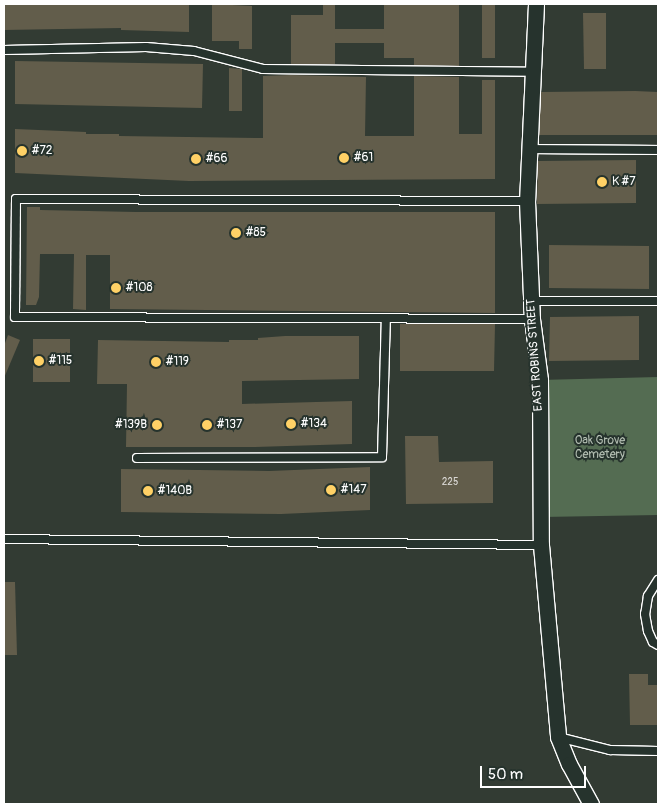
<!DOCTYPE html>
<html>
<head>
<meta charset="utf-8">
<style>
  body { margin:0 }
  #map { position:relative; width:662px; height:808px; overflow:hidden; background:#323b33; font-family:Pangolin,sans-serif }
  div>[style] { position:absolute }
  [style*='--x'] { left:calc(var(--x)*1px); top:calc(var(--y)*1px); width:calc(var(--w)*1px); rotate:calc(var(--a)*1deg) }
  .green>* { inset:0; background:#546c52 }
  .building>* { inset:0; background:#625d4b }
  .roads { filter:drop-shadow(1px 0 #fff) drop-shadow(-1px 0 #fff) drop-shadow(0 1px #fff) drop-shadow(0 -1px #fff) }
  .service>* { height:8px; margin:-4px; padding:0 4px; transform-origin:4px; border-radius:4px; background:#26332d }
  .minor>* { height:15px; margin:-7.5px; padding:0 7.5px; transform-origin:7.5px; border-radius:7.5px; background:#26332d }
  .dots>* { width:14px; height:14px; translate:-50% -50%; box-sizing:border-box; border:2px solid #26332d; border-radius:50% }
  span { translate:-50% -50%; white-space:nowrap; text-align:center; line-height:1.15; -webkit-text-stroke:4px #26332d; paint-order:stroke }
  .number-label { font-size:10px; color:#d8d6d2 }
  .number-label span { -webkit-text-stroke-width:0 }
  .poi-label { font-size:12px; color:#fff }
  .left { translate:0 -50%; text-align:left }
  .right { translate:-100% -50%; text-align:right }
  .street-label { font-size:12px; color:#fff }
  .park-label { font-size:12px; color:#b2bdb1 }
  .frame { position:absolute; inset:0; border:5px solid #fff; pointer-events:none }
  .scale { position:absolute; left:480px; top:766px; width:106px; height:22px; box-sizing:border-box; border:2px solid #fff; border-top:0; padding-left:6px; font-size:15px; line-height:18px; white-space:nowrap; color:#fff; -webkit-text-stroke:4px #26332d; paint-order:stroke }
</style>
</head>
<body>
<div id="map">
  <div class="green">
    <i style="clip-path:polygon(658px 377px,658px 515px,542px 517px,540px 380px)"></i>
  </div>
  <div class="building">
    <i style="clip-path:polygon(4px 4px,189px 4px,189px 32px,121px 30px,121px 28px,4px 30px)"></i>
    <i style="clip-path:polygon(212px 4px,252px 6px,252px 49px,239px 49px,239px 41px,212px 41px)"></i>
    <i style="clip-path:polygon(323px 4px,335px 4px,335px 29px,384px 29px,384px 4px,459px 4px,459px 66px,414px 65px,414px 58px,384px 58px,384px 43px,335px 43px,335px 64px,291px 64px,291px 15px,323px 15px)"></i>
    <i style="clip-path:polygon(482px 4px,495px 4px,495px 58px,482px 58px)"></i>
    <i style="clip-path:polygon(583px 13px,606px 13px,606px 69px,584px 69px)"></i>
    <i style="clip-path:polygon(15px 61px,203px 64px,202px 108px,15px 104px)"></i>
    <i style="clip-path:polygon(229px 68px,242px 69px,242px 111px,229px 111px)"></i>
    <i style="clip-path:polygon(291px 75px,366px 77px,365px 136px,414px 136px,414px 76px,459px 77px,459px 134px,482px 134px,482px 80px,495px 80px,495px 179px,189px 181px,15px 173px,15px 129px,86px 132px,86px 134px,119px 134px,119px 136px,263px 138px,263px 76px)"></i>
    <i style="clip-path:polygon(635px 91px,658px 92px,658px 135px,539px 135px,541px 92px)"></i>
    <i style="clip-path:polygon(636px 160px,636px 203px,537px 204px,538px 161px)"></i>
    <i style="clip-path:polygon(27px 207px,40px 207px,40px 210px,136px 212px,495px 212px,495px 313px,110px 309px,110px 255px,86px 255px,86px 310px,73px 309px,74px 254px,40px 254px,39px 297px,36px 305px,26px 305px)"></i>
    <i style="clip-path:polygon(549px 245px,649px 246px,649px 289px,549px 288px)"></i>
    <i style="clip-path:polygon(639px 316px,639px 360px,549px 361px,550px 317px)"></i>
    <i style="clip-path:polygon(400px 324px,495px 324px,494px 371px,400px 371px)"></i>
    <i style="clip-path:polygon(8px 335px,20px 340px,4px 378px,4px 346px)"></i>
    <i style="clip-path:polygon(285px 336px,359px 336px,359px 379px,242px 381px,242px 404px,352px 401px,352px 444px,255px 447px,126px 447px,127px 384px,97px 384px,98px 340px,229px 342px,229px 340px,258px 340px,258px 338px)"></i>
    <i style="clip-path:polygon(33px 339px,70px 339px,70px 382px,33px 382px)"></i>
    <i style="clip-path:polygon(405px 436px,438px 436px,439px 462px,493px 461px,493px 503px,406px 504px)"></i>
    <i style="clip-path:polygon(370px 467px,370px 510px,281px 514px,121px 512px,121px 469px,269px 471px)"></i>
    <i style="clip-path:polygon(4px 582px,15px 582px,17px 655px,4px 655px)"></i>
    <i style="clip-path:polygon(629px 674px,648px 674px,648px 685px,658px 685px,658px 725px,630px 725px)"></i>
  </div>
  <div class="roads">
    <div class="service">
      <i style="--x:4;--y:50;--w:142;--a:-1.2"></i>
      <i style="--x:146;--y:47;--w:48;--a:4.8"></i>
      <i style="--x:194;--y:51;--w:71;--a:14.6"></i>
      <i style="--x:263;--y:69;--w:270;--a:0.6"></i>
      <i style="--x:529;--y:149;--w:129;--a:0.4"></i>
      <i style="--x:527;--y:201;--w:511;--a:-179.78"></i>
      <i style="--x:16;--y:199;--w:118;--a:90.5"></i>
      <i style="--x:15;--y:317;--w:517;--a:0.22"></i>
      <i style="--x:531;--y:301;--w:127;--a:0"></i>
      <i style="--x:137;--y:458;--w:245;--a:-0.2"></i>
      <i style="--x:382;--y:457;--w:139;--a:-88.4"></i>
      <i style="--x:4;--y:539;--w:537;--a:0.64"></i>
      <i style="--x:658;--y:580;--w:19;--a:122"></i>
      <i style="--x:648;--y:596;--w:18;--a:99"></i>
      <i style="--x:645;--y:614;--w:17;--a:80"></i>
      <i style="--x:648;--y:631;--w:12;--a:66"></i>
      <i style="--x:653;--y:642;--w:6;--a:31"></i>
      <i style="--x:558;--y:737;--w:54;--a:14"></i>
      <i style="--x:610;--y:750;--w:48;--a:1.2"></i>
    </div>
    <div class="minor">
      <i style="--x:536;--y:4;--w:197;--a:92.6"></i>
      <i style="--x:527;--y:201;--w:118;--a:87.6"></i>
      <i style="--x:532;--y:319;--w:62;--a:82.5"></i>
      <i style="--x:540;--y:380;--w:165;--a:89.7"></i>
      <i style="--x:541;--y:545;--w:193;--a:84.9"></i>
      <i style="--x:558;--y:737;--w:29;--a:68"></i>
      <i style="--x:569;--y:764;--w:46;--a:61.2"></i>
    </div>
  </div>
  <div class="dots">
    <i style="left:22px;top:151px;background:#ffd166"></i>
    <i style="left:344px;top:158px;background:#ffd166"></i>
    <i style="left:196px;top:159px;background:#ffd166"></i>
    <i style="left:602px;top:182px;background:#ffd166"></i>
    <i style="left:236px;top:233px;background:#ffd166"></i>
    <i style="left:116px;top:288px;background:#ffd166"></i>
    <i style="left:39px;top:361px;background:#ffd166"></i>
    <i style="left:156px;top:362px;background:#ffd166"></i>
    <i style="left:291px;top:424px;background:#ffd166"></i>
    <i style="left:157px;top:425px;background:#ffd166"></i>
    <i style="left:207px;top:425px;background:#ffd166"></i>
    <i style="left:331px;top:490px;background:#ffd166"></i>
    <i style="left:148px;top:491px;background:#ffd166"></i>
  </div>
  <div class="number-label">
    <span style="left:450px;top:483px">225</span>
  </div>
  <div class="poi-label">
    <span class="left" style="left:32px;top:151px">#72</span>
    <span class="left" style="left:354px;top:158px">#61</span>
    <span class="left" style="left:206px;top:159px">#66</span>
    <span class="left" style="left:612px;top:182px">K #7</span>
    <span class="left" style="left:246px;top:233px">#85</span>
    <span class="left" style="left:126px;top:288px">#108</span>
    <span class="left" style="left:49px;top:361px">#115</span>
    <span class="left" style="left:166px;top:362px">#119</span>
    <span class="left" style="left:301px;top:424px">#134</span>
    <span class="right" style="left:147px;top:425px">#139B</span>
    <span class="left" style="left:217px;top:425px">#137</span>
    <span class="left" style="left:341px;top:490px">#147</span>
    <span class="left" style="left:158px;top:491px">#140B</span>
  </div>
  <div class="street-label">
    <span style="left:535px;top:355px;rotate:-94deg">EAST ROBINS STREET</span>
  </div>
  <div class="park-label">
    <span style="left:600px;top:448px">Oak Grove<br>Cemetery</span>
  </div>
  <div class="frame"></div>
  <div class="scale">50 m</div>
</div>
</body>
</html>
